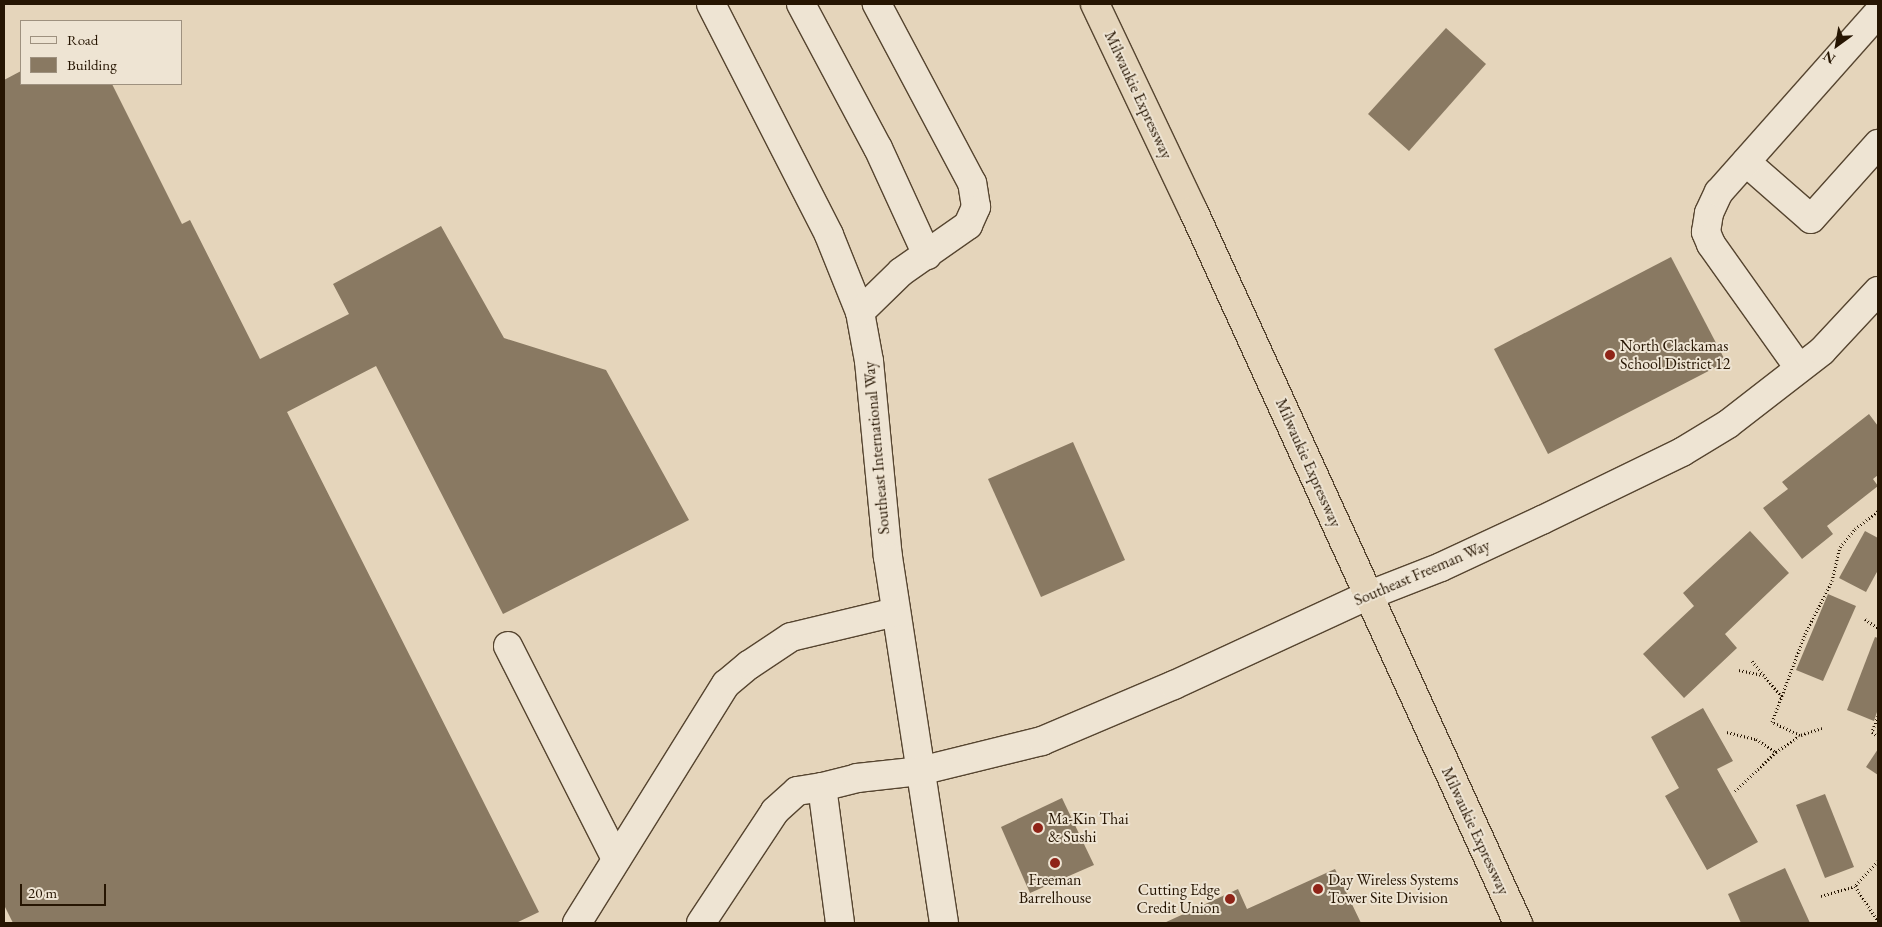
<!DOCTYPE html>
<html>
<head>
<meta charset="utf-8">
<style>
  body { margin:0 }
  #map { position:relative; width:1882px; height:927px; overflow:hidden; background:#e5d5bb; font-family:"EB Garamond",serif }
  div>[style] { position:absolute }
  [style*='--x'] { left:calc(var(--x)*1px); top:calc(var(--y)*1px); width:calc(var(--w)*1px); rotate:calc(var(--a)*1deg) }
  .building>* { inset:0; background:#897962 }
  .path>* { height:3px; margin-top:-1.5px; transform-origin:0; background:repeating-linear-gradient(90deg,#261502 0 1px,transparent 0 3.5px) }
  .roads { filter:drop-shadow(1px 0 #564530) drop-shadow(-1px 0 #564530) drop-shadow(0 1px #564530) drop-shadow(0 -1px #564530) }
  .minor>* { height:28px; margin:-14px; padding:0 14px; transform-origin:14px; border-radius:14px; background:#eee4d3 }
  .highway>* { height:28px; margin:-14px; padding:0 14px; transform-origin:14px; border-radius:14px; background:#e5d5bb }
  .dots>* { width:14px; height:14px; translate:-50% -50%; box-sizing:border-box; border:2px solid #eee4d3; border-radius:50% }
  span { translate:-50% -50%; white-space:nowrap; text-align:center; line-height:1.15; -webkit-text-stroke:4px #eee4d3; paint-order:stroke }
  .street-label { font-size:16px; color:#261502 }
  .poi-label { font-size:16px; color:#261502 }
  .left { translate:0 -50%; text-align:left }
  .right { translate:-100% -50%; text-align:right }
  .frame { position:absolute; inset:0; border:5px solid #261502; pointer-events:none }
  .legend { position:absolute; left:20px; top:20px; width:162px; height:65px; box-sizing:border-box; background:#eee4d3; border:1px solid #9e917f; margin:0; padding:6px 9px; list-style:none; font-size:15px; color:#261502 }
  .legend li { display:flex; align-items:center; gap:10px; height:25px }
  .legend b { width:25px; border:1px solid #9e917f }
  .north { position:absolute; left:1812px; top:20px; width:50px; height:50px; -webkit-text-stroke:4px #eee4d3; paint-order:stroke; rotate:212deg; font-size:14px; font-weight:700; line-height:20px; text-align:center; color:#261502 }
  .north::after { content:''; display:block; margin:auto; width:18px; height:22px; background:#261502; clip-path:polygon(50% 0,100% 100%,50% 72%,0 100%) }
  .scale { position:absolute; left:20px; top:884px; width:86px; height:22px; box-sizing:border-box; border:2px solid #261502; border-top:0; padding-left:6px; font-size:15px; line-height:18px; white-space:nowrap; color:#261502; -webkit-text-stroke:4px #eee4d3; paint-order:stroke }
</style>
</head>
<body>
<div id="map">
  <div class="building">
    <i style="clip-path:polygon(1446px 28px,1486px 64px,1409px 151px,1368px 114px)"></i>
    <i style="clip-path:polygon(21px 71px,21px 84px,112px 84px,182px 224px,190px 220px,260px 359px,349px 314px,333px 284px,441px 226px,504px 338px,606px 370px,689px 520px,503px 614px,376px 366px,287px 412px,539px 912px,516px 923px,13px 923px,4px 905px,4px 80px)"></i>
    <i style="clip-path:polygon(1671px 257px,1726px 362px,1548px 454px,1494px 349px)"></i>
    <i style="clip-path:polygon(1869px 414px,1878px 426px,1878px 475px,1873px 479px,1878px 486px,1827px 526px,1833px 534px,1802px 559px,1763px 508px,1788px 489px,1782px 482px)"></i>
    <i style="clip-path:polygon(1073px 442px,1125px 560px,1041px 597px,988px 479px)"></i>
    <i style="clip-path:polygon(1750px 531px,1789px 573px,1725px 634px,1737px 648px,1684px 698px,1643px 654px,1694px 606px,1683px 593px)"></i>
    <i style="clip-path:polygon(1865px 531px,1878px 538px,1878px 570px,1866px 592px,1839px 578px)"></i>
    <i style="clip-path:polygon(1828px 594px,1856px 606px,1823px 681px,1796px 670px)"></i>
    <i style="clip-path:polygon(1875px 637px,1878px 638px,1878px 709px,1874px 721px,1847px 710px)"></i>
    <i style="clip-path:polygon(1703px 708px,1733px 761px,1717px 769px,1758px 842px,1707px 870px,1665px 796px,1679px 788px,1651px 737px)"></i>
    <i style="clip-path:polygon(1878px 749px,1878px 775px,1866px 767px)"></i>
    <i style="clip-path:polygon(1825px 794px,1854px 867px,1825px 878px,1796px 805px)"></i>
    <i style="clip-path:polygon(1062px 798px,1094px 865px,1030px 893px,1001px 827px)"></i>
    <i style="clip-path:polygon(1785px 868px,1810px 923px,1741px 923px,1728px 894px)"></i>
    <i style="clip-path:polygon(1335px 869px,1361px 923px,1164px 923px,1238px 889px,1247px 909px)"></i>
  </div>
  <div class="path">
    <i style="--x:1865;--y:619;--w:16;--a:35"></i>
    <i style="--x:1752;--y:661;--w:47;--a:50.2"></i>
    <i style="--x:1739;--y:670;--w:25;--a:12"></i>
    <i style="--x:1878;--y:716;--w:17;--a:111"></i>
    <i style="--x:1872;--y:732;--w:7;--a:34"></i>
    <i style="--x:1822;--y:728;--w:23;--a:162"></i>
    <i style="--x:1800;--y:735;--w:31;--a:-155"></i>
    <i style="--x:1772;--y:722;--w:94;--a:-69.4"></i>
    <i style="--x:1805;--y:634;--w:59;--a:-63"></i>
    <i style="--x:1832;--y:581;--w:35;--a:-77"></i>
    <i style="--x:1840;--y:547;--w:23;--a:-50"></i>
    <i style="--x:1855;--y:529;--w:29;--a:-38"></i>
    <i style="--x:1727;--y:732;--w:30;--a:14"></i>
    <i style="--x:1756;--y:739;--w:24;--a:33"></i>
    <i style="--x:1776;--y:752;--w:28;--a:-35"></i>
    <i style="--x:1735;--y:791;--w:57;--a:-43.6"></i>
    <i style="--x:1878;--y:861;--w:34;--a:133"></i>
    <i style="--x:1855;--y:886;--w:42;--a:56.7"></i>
    <i style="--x:1821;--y:896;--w:35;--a:-16"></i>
  </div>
  <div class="roads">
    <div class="minor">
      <i style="--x:711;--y:4;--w:259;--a:62.9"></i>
      <i style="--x:829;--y:235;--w:83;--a:68.1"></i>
      <i style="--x:860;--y:312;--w:50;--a:79.6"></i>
      <i style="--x:869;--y:361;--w:197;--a:84.5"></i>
      <i style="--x:888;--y:557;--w:370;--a:81.3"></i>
      <i style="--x:801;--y:4;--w:163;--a:61.9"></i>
      <i style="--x:878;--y:148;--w:118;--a:65.4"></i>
      <i style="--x:1746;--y:162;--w:86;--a:41.2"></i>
      <i style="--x:1811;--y:219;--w:101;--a:-48.2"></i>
      <i style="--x:860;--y:312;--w:57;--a:-44.3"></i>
      <i style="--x:901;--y:272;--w:82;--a:-35"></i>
      <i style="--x:968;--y:225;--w:20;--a:-66"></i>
      <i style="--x:976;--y:207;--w:24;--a:-99"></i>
      <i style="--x:972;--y:183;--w:203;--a:-118"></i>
      <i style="--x:1799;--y:368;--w:152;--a:-125.4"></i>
      <i style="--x:1711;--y:244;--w:13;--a:-113"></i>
      <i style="--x:1706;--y:232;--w:19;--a:-81"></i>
      <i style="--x:1709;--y:213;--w:23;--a:-65"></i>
      <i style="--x:1719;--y:192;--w:239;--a:-48.4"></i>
      <i style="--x:508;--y:646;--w:239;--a:63.1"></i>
      <i style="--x:577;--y:923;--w:282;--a:-58.1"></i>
      <i style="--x:726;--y:684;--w:30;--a:-40"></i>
      <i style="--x:749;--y:665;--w:50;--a:-33.7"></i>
      <i style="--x:791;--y:637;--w:108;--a:-13.4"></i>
      <i style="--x:701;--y:923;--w:134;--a:-56.5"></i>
      <i style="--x:775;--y:811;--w:30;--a:-42"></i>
      <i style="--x:797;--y:791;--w:25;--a:-9"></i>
      <i style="--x:840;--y:923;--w:137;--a:-97.5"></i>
      <i style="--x:822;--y:787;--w:36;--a:-14"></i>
      <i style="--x:857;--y:778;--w:63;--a:-6.3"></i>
      <i style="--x:920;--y:771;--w:126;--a:-13.8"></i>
      <i style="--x:1042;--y:741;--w:143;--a:-23"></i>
      <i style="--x:1174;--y:685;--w:213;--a:-24.8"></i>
      <i style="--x:1367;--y:596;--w:79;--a:-21.4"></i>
      <i style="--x:1441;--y:567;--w:111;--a:-25"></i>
      <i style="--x:1542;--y:520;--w:156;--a:-25.9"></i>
      <i style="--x:1682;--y:452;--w:54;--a:-31.3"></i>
      <i style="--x:1728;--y:424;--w:119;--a:-37.8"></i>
      <i style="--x:1822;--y:351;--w:82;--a:-47"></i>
    </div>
    <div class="highway">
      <i style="--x:1095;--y:4;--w:228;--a:64.6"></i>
      <i style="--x:1193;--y:210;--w:784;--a:65.5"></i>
    </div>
  </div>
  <div class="dots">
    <i style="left:1610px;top:355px;background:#8f2418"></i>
    <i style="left:1038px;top:828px;background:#8f2418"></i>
    <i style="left:1055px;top:863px;background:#8f2418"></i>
    <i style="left:1318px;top:889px;background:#8f2418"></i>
    <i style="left:1230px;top:899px;background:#8f2418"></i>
  </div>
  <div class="street-label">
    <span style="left:1138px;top:95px;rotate:65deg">Milwaukie Expressway</span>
    <span style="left:877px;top:448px;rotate:-95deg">Southeast International Way</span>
    <span style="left:1308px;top:463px;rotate:66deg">Milwaukie Expressway</span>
    <span style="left:1422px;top:573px;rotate:-23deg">Southeast Freeman Way</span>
    <span style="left:1475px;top:831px;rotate:65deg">Milwaukie Expressway</span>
  </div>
  <div class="poi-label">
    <span class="left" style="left:1620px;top:355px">North Clackamas<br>School District 12</span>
    <span class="left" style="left:1048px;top:828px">Ma-Kin Thai<br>&amp; Sushi</span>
    <span style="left:1055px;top:889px">Freeman<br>Barrelhouse</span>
    <span class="left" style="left:1328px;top:889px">Day Wireless Systems<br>Tower Site Division</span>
    <span class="right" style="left:1220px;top:899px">Cutting Edge<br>Credit Union</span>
  </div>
  <div class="frame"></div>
  <ul class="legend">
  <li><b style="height:6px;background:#eee4d3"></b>Road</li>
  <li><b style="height:14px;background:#897962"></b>Building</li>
  </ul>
  <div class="north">N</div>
  <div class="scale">20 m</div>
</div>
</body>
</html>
